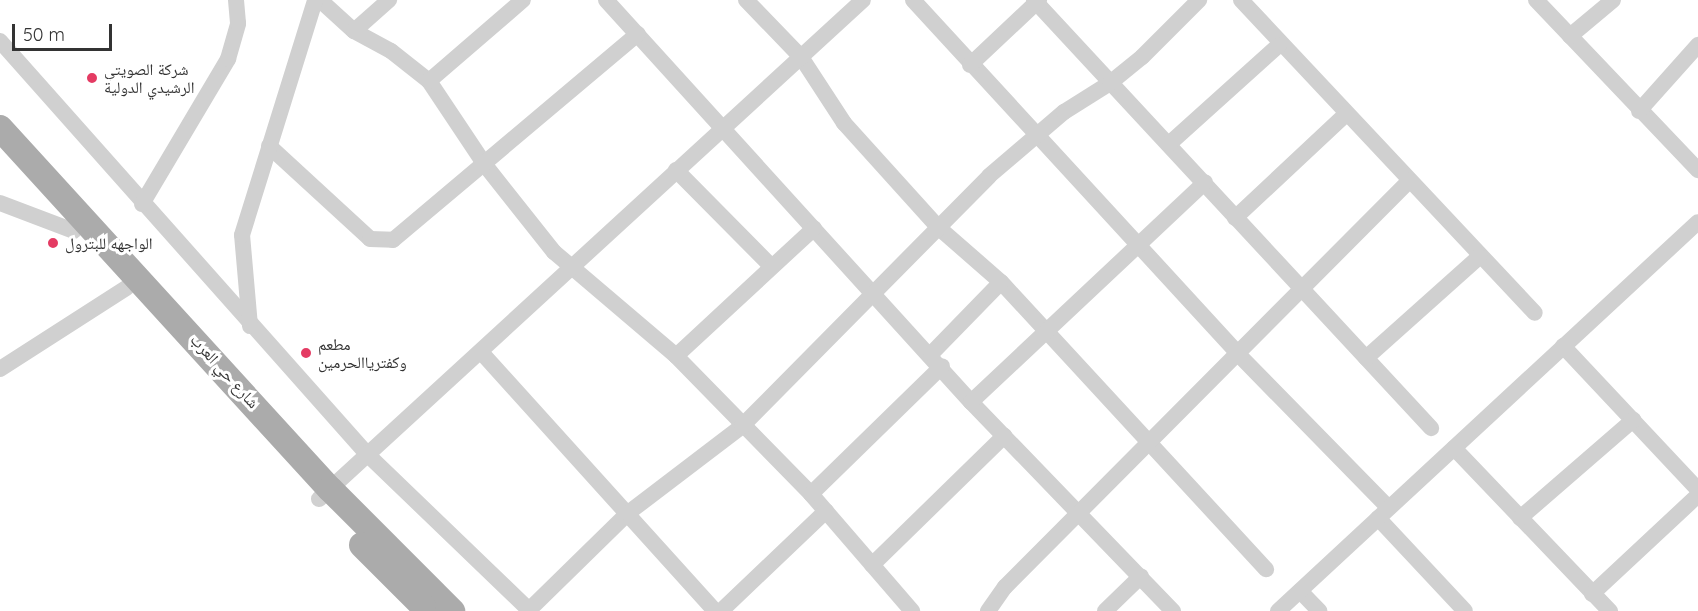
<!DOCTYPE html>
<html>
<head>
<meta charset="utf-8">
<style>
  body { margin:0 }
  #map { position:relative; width:1698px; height:611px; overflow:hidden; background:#fff; font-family:Quicksand,"Noto Naskh Arabic",sans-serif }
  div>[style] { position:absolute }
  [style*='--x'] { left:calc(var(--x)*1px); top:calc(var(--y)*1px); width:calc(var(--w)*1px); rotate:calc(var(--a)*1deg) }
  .minor>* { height:16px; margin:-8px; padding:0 8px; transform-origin:8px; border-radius:8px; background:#d0d0d0 }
  .primary>* { height:26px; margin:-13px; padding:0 13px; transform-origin:13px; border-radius:13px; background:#ababab }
  .dots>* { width:16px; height:16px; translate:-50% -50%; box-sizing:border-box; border:3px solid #fff; border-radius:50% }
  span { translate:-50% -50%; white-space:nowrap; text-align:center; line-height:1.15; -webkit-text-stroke:6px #fff; paint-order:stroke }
  .poi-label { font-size:16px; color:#333 }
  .left { translate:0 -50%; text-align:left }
  .street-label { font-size:16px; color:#333 }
  .scale { position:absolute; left:12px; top:24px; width:100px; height:27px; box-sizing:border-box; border:3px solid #333; border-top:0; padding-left:8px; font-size:18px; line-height:21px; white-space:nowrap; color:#333; -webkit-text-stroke:4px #fff; paint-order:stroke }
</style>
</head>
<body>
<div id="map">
  <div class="minor">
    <i style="--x:320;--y:0;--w:46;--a:42.4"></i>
    <i style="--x:354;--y:31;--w:42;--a:28.4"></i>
    <i style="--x:391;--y:51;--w:48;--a:38.3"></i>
    <i style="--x:429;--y:81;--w:101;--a:56.3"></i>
    <i style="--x:485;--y:165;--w:111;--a:51.6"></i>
    <i style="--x:554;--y:252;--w:160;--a:40.4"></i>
    <i style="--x:676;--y:356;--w:193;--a:45.6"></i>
    <i style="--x:811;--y:494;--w:155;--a:49.2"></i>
    <i style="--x:606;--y:0;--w:543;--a:47.76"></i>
    <i style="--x:971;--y:402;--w:291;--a:46"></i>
    <i style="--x:746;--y:0;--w:79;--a:46"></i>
    <i style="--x:801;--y:57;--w:79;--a:56.9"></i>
    <i style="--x:844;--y:123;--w:142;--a:47.9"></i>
    <i style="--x:939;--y:228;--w:82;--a:41.1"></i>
    <i style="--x:1001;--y:282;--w:391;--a:47.3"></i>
    <i style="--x:913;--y:0;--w:482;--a:47.4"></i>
    <i style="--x:1239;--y:355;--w:214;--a:45.6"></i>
    <i style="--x:1034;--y:0;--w:584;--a:47.15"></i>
    <i style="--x:1241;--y:0;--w:429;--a:46.8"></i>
    <i style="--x:1536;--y:0;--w:235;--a:46.4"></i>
    <i style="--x:354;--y:31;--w:47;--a:-41.5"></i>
    <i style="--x:1570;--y:36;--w:56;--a:-39.9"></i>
    <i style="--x:0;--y:41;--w:554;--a:48.37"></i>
    <i style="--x:368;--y:455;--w:225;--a:43.9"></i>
    <i style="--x:970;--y:65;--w:95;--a:-43.3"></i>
    <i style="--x:429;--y:81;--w:124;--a:-40.8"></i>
    <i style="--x:1639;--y:111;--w:89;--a:-48.2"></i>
    <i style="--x:1169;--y:144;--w:148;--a:-42"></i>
    <i style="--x:269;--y:146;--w:137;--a:42.6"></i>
    <i style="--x:370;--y:239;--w:23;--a:2"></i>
    <i style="--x:393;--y:240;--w:320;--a:-40.1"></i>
    <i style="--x:676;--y:170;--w:136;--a:45.3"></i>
    <i style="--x:0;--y:203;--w:79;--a:20.7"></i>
    <i style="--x:142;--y:204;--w:169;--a:-59.3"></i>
    <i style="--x:228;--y:59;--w:37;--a:-74"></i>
    <i style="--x:238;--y:23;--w:23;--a:-95"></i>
    <i style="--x:1235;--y:218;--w:152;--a:-43.1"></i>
    <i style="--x:250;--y:326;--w:91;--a:-95"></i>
    <i style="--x:242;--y:235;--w:246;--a:-72.7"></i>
    <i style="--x:1563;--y:346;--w:197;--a:46.8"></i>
    <i style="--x:481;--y:352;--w:349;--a:47.9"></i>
    <i style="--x:931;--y:354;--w:100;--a:-45.8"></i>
    <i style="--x:676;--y:356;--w:188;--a:-42.8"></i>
    <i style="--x:1366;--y:358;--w:152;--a:-41.8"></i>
    <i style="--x:0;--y:369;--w:150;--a:-32.7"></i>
    <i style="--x:971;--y:402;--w:321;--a:-43.2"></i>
    <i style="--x:1454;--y:448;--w:226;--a:46.3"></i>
    <i style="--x:811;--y:494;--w:183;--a:-44.3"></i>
    <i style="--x:319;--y:499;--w:738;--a:-42.53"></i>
    <i style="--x:1378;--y:518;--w:127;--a:46.9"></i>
    <i style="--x:1520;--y:518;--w:150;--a:-40.9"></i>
    <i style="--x:872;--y:565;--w:185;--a:-44.3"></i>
    <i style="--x:1300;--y:591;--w:28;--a:46"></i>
    <i style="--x:1592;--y:594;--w:145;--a:-43"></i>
    <i style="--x:529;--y:610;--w:139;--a:-44.4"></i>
    <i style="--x:628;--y:513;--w:143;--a:-37.3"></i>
    <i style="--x:742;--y:426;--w:351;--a:-45.3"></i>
    <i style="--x:989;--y:176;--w:99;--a:-40.5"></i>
    <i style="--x:1064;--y:112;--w:54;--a:-32.2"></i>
    <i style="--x:1110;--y:83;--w:41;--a:-39.1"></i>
    <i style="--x:1142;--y:57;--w:81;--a:-45"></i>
    <i style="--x:721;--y:611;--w:145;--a:-43.6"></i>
    <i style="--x:988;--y:611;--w:29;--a:-55"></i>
    <i style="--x:1005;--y:587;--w:573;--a:-45.14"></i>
    <i style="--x:1105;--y:611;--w:50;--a:-44.2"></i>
    <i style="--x:1278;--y:611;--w:572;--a:-42.81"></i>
  </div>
  <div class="primary">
    <i style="--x:0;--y:128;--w:489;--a:47.6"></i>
    <i style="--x:330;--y:489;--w:173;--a:45"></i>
    <i style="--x:362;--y:545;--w:86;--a:45"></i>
  </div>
  <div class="dots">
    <i style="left:92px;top:78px;background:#e43b63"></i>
    <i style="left:53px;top:243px;background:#e43b63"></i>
    <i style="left:306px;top:353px;background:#e43b63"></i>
  </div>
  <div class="poi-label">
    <span class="left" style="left:104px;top:78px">شركة الصويتي<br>الرشيدي الدولية</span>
    <span class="left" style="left:65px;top:243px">الواجهه للبترول</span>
    <span class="left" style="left:318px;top:353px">مطعم<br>وكفترياالحرمين</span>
  </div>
  <div class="street-label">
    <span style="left:225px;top:371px;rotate:48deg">شارع حي العرب</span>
  </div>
  <div class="scale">50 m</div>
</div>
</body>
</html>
